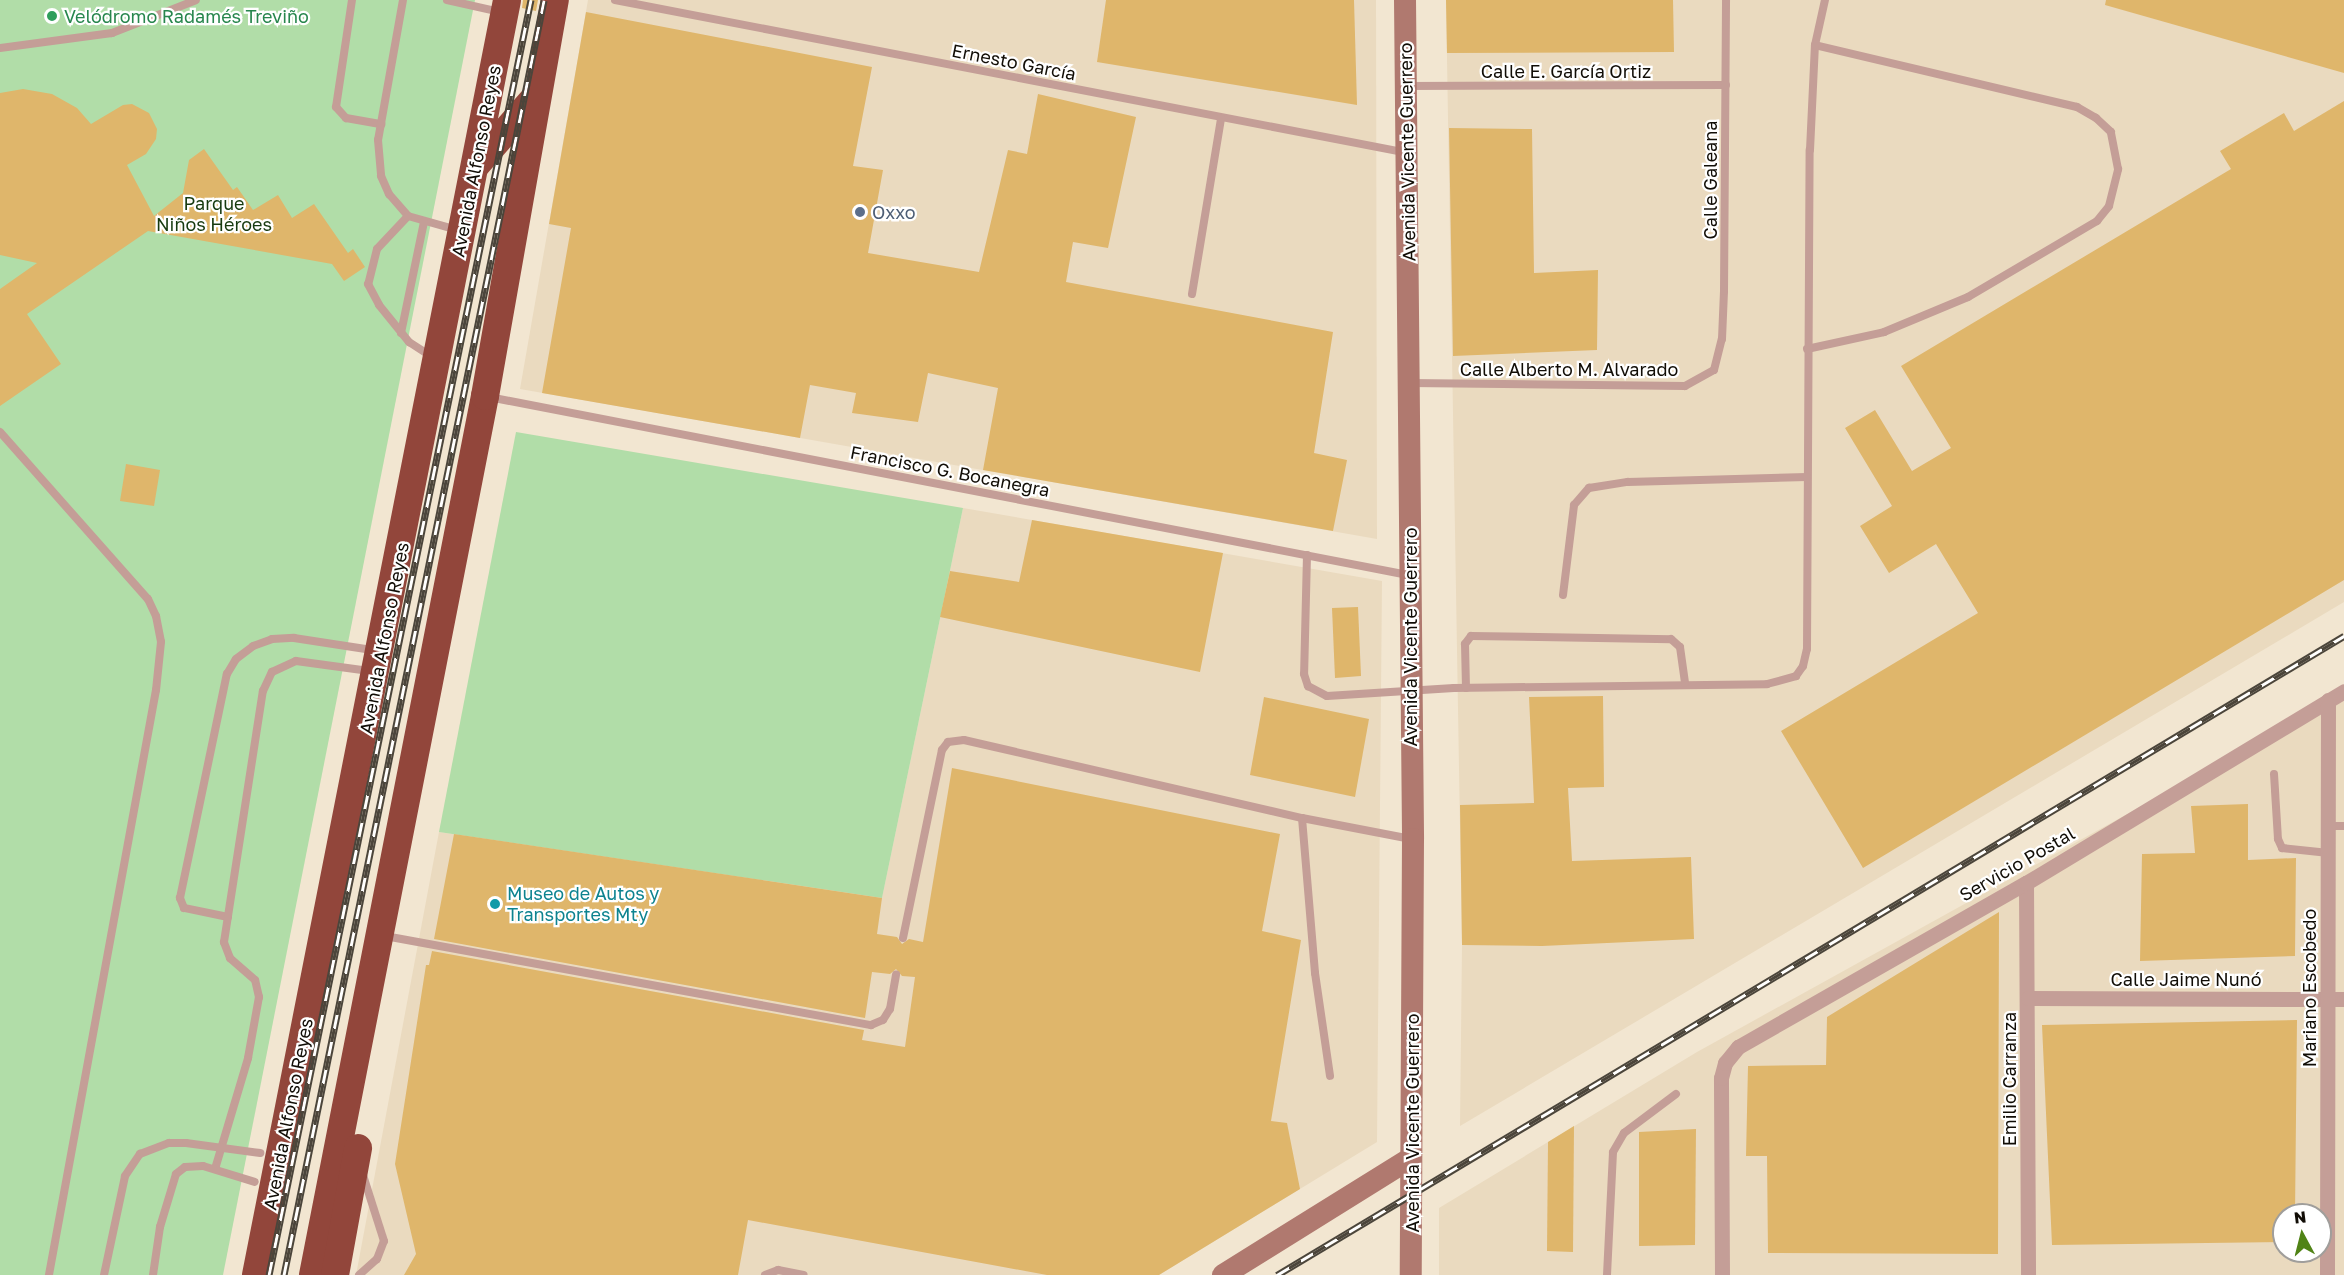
<!DOCTYPE html>
<html>
<head>
<meta charset="utf-8">
<style>
  body { margin:0 }
  #map { position:relative; width:2344px; height:1275px; overflow:hidden; background:#f2e6d1; font-family:"Golos Text",sans-serif }
  div>[style] { position:absolute }
  [style*='--x'] { left:calc(var(--x)*1px); top:calc(var(--y)*1px); width:calc(var(--w)*1px); rotate:calc(var(--a)*1deg) }
  .built>* { inset:0; background:#eadabf }
  .green>* { inset:0; background:#b1dda8 }
  .building>* { inset:0; background:#dfb66b }
  .lane>* { height:8px; margin:-4px; padding:0 4px; transform-origin:4px; border-radius:4px; background:#c49e97 }
  .street>* { height:15px; margin:-7.5px; padding:0 7.5px; transform-origin:7.5px; border-radius:7.5px; background:#c49e97 }
  .secondary>* { height:22px; margin:-11px; padding:0 11px; transform-origin:11px; border-radius:11px; background:#b0796f }
  .highway>* { height:28px; margin:-14px; padding:0 14px; transform-origin:14px; border-radius:14px; background:#92463b }
  .rail>* { height:7px; margin-top:-3.5px; transform-origin:0; background:repeating-linear-gradient(90deg,#fff 0 14px,#4b453b 0 28px); box-sizing:border-box; border-block:2px solid #4b453b }
  .dots>* { width:16px; height:16px; translate:-50% -50%; box-sizing:border-box; border:3px solid #fff; border-radius:50% }
  span { translate:-50% -50%; white-space:nowrap; text-align:center; line-height:1.15; -webkit-text-stroke:4.5px #fff; paint-order:stroke }
  .leisure-label { font-size:18px; color:#27864d }
  .left { translate:0 -50%; text-align:left }
  .street-label { font-size:18px; color:#110d06 }
  .park-label { font-size:18px; color:#173a0f }
  .service-label { font-size:18px; color:#4e5e75 }
  .culture-label { font-size:18px; color:#0d838f }
  .north { position:absolute; left:2272px; top:1203px; width:60px; height:60px; box-sizing:border-box; background:#fff; border:2px solid #a09e9b; border-radius:50%; rotate:353deg; font-size:16px; font-weight:700; line-height:24px; text-align:center; color:#110d06 }
  .north::after { content:''; display:block; margin:auto; width:21px; height:27px; background:#508316; clip-path:polygon(50% 0,100% 100%,50% 72%,0 100%) }
</style>
</head>
<body>
<div id="map">
  <div class="built">
    <i style="clip-path:polygon(588px 0,1376px 0,1377px 539px,520px 389px)"></i>
    <i style="clip-path:polygon(1446px 0,2344px 0,2344px 602px,1460px 1126px,1462px 945px)"></i>
    <i style="clip-path:polygon(963px 508px,1382px 581px,1377px 1142px,1159px 1275px,356px 1275px,439px 832px,882px 898px)"></i>
    <i style="clip-path:polygon(evenodd,2344px 694px,2344px 1275px,1439px 1275px,1439px 1208px,1697px 1052px,2344px 694px,2284px 1215px,2320px 1215px,2320px 1251px,2284px 1251px,2284px 1215px)"></i>
  </div>
  <div class="green">
    <i style="clip-path:polygon(0 0,475px 0,223px 1275px,0 1275px)"></i>
    <i style="clip-path:polygon(516px 432px,963px 508px,882px 898px,439px 832px)"></i>
  </div>
  <div class="building">
    <i style="clip-path:polygon(523px 0,538px 0,536px 11px,522px 8px)"></i>
    <i style="clip-path:polygon(1106px 0,1354px 0,1357px 105px,1097px 62px)"></i>
    <i style="clip-path:polygon(1446px 0,1673px 0,1674px 52px,1447px 53px)"></i>
    <i style="clip-path:polygon(2106px 0,2344px 0,2344px 73px,2105px 5px)"></i>
    <i style="clip-path:polygon(586px 12px,872px 67px,853px 166px,883px 170px,868px 253px,979px 272px,1008px 150px,1027px 154px,1038px 94px,1136px 117px,1108px 248px,1073px 242px,1066px 282px,1333px 332px,1314px 453px,1347px 460px,1333px 531px,983px 470px,998px 388px,928px 373px,918px 422px,852px 413px,856px 393px,810px 385px,800px 438px,542px 393px,571px 228px,549px 224px)"></i>
    <i style="clip-path:polygon(23px 89px,52px 94px,77px 108px,91px 124px,123px 105px,132px 104px,149px 113px,157px 129px,156px 139px,146px 154px,127px 165px,154px 216px,183px 193px,189px 160px,204px 149px,233px 190px,237px 187px,253px 210px,278px 195px,292px 218px,314px 204px,348px 253px,353px 249px,365px 267px,344px 281px,332px 264px,148px 231px,27px 314px,61px 364px,0 406px,0 289px,37px 263px,0 255px,0 93px)"></i>
    <i style="clip-path:polygon(2344px 101px,2344px 580px,1863px 868px,1781px 731px,1978px 613px,1936px 544px,1889px 573px,1860px 526px,1892px 506px,1845px 428px,1875px 410px,1912px 471px,1951px 448px,1901px 366px,2231px 169px,2220px 151px,2284px 113px,2294px 131px)"></i>
    <i style="clip-path:polygon(1449px 128px,1532px 129px,1534px 273px,1598px 270px,1597px 350px,1453px 356px)"></i>
    <i style="clip-path:polygon(126px 464px,160px 470px,154px 506px,120px 501px)"></i>
    <i style="clip-path:polygon(1032px 520px,1223px 553px,1200px 672px,940px 617px,950px 571px,1019px 582px)"></i>
    <i style="clip-path:polygon(1358px 607px,1361px 676px,1335px 678px,1332px 608px)"></i>
    <i style="clip-path:polygon(1603px 696px,1604px 787px,1568px 788px,1572px 861px,1691px 857px,1694px 939px,1542px 946px,1462px 945px,1460px 805px,1534px 803px,1529px 697px)"></i>
    <i style="clip-path:polygon(1264px 697px,1369px 719px,1355px 797px,1250px 775px)"></i>
    <i style="clip-path:polygon(952px 768px,1280px 834px,1262px 931px,1301px 940px,1271px 1121px,1287px 1123px,1300px 1189px,1159px 1275px,1047px 1275px,748px 1220px,738px 1275px,404px 1275px,416px 1254px,395px 1164px,426px 965px,429px 965px,432px 951px,864px 1030px,862px 1040px,905px 1047px,915px 977px,902px 976px,896px 969px,890px 974px,872px 972px,865px 1018px,434px 939px,454px 834px,882px 898px,877px 934px,897px 937px,902px 944px,909px 939px,923px 942px)"></i>
    <i style="clip-path:polygon(2248px 804px,2248px 860px,2296px 858px,2295px 956px,2140px 961px,2142px 854px,2195px 853px,2191px 806px)"></i>
    <i style="clip-path:polygon(1999px 912px,1998px 1254px,1768px 1253px,1767px 1156px,1746px 1156px,1748px 1066px,1826px 1065px,1827px 1017px)"></i>
    <i style="clip-path:polygon(2297px 1020px,2295px 1215px,2284px 1215px,2284px 1242px,2052px 1245px,2042px 1025px)"></i>
    <i style="clip-path:polygon(1574px 1126px,1573px 1252px,1547px 1251px,1548px 1142px)"></i>
    <i style="clip-path:polygon(1696px 1129px,1695px 1245px,1639px 1246px,1639px 1132px)"></i>
  </div>
  <div class="lane">
    <i style="--x:352;--y:0;--w:108;--a:98.5"></i>
    <i style="--x:336;--y:107;--w:15;--a:48"></i>
    <i style="--x:346;--y:118;--w:36;--a:10"></i>
    <i style="--x:403;--y:0;--w:142;--a:100.1"></i>
    <i style="--x:378;--y:140;--w:36;--a:85"></i>
    <i style="--x:381;--y:176;--w:20;--a:66"></i>
    <i style="--x:389;--y:194;--w:29;--a:49"></i>
    <i style="--x:408;--y:216;--w:51;--a:15.9"></i>
    <i style="--x:447;--y:0;--w:54;--a:12.8"></i>
    <i style="--x:615;--y:0;--w:803;--a:10.92"></i>
    <i style="--x:0;--y:48;--w:113;--a:-7.6"></i>
    <i style="--x:112;--y:33;--w:90;--a:-21.4"></i>
    <i style="--x:1407;--y:86;--w:319;--a:-0.2"></i>
    <i style="--x:408;--y:216;--w:45;--a:133.2"></i>
    <i style="--x:377;--y:249;--w:36;--a:104"></i>
    <i style="--x:368;--y:284;--w:24;--a:62"></i>
    <i style="--x:379;--y:305;--w:48;--a:51"></i>
    <i style="--x:409;--y:342;--w:27;--a:33"></i>
    <i style="--x:1192;--y:294;--w:178;--a:-80.6"></i>
    <i style="--x:401;--y:333;--w:113;--a:-78.3"></i>
    <i style="--x:1807;--y:349;--w:79;--a:-12.4"></i>
    <i style="--x:1884;--y:332;--w:91;--a:-22.6"></i>
    <i style="--x:1968;--y:297;--w:150;--a:-30.5"></i>
    <i style="--x:2097;--y:221;--w:19;--a:-51"></i>
    <i style="--x:2109;--y:206;--w:38;--a:-76"></i>
    <i style="--x:2118;--y:169;--w:38;--a:-101"></i>
    <i style="--x:2111;--y:132;--w:21;--a:-137"></i>
    <i style="--x:2096;--y:118;--w:22;--a:-150"></i>
    <i style="--x:2077;--y:107;--w:269;--a:-166.7"></i>
    <i style="--x:1410;--y:383;--w:275;--a:0.6"></i>
    <i style="--x:1685;--y:386;--w:33;--a:-29"></i>
    <i style="--x:1714;--y:370;--w:32;--a:-76"></i>
    <i style="--x:1722;--y:339;--w:48;--a:-87.6"></i>
    <i style="--x:1724;--y:291;--w:291;--a:-89.6"></i>
    <i style="--x:489;--y:397;--w:936;--a:10.96"></i>
    <i style="--x:0;--y:432;--w:223;--a:48.5"></i>
    <i style="--x:148;--y:599;--w:19;--a:65"></i>
    <i style="--x:156;--y:616;--w:26;--a:79"></i>
    <i style="--x:161;--y:642;--w:48;--a:95.9"></i>
    <i style="--x:156;--y:690;--w:595;--a:100.37"></i>
    <i style="--x:1307;--y:555;--w:119;--a:91.4"></i>
    <i style="--x:1304;--y:674;--w:13;--a:72"></i>
    <i style="--x:1308;--y:686;--w:21;--a:28"></i>
    <i style="--x:1327;--y:696;--w:127;--a:-3.6"></i>
    <i style="--x:1454;--y:688;--w:313;--a:-0.7"></i>
    <i style="--x:1767;--y:684;--w:30;--a:-15"></i>
    <i style="--x:1796;--y:676;--w:12;--a:-55"></i>
    <i style="--x:1803;--y:666;--w:17;--a:-77"></i>
    <i style="--x:1807;--y:649;--w:499;--a:-89.7"></i>
    <i style="--x:1810;--y:150;--w:105;--a:-87.3"></i>
    <i style="--x:1815;--y:45;--w:46;--a:-77.5"></i>
    <i style="--x:1563;--y:595;--w:91;--a:-83"></i>
    <i style="--x:1574;--y:505;--w:23;--a:-49"></i>
    <i style="--x:1589;--y:488;--w:39;--a:-9"></i>
    <i style="--x:1628;--y:482;--w:179;--a:-1.6"></i>
    <i style="--x:1466;--y:688;--w:44;--a:-91.3"></i>
    <i style="--x:1465;--y:644;--w:10;--a:-53"></i>
    <i style="--x:1471;--y:636;--w:200;--a:0.9"></i>
    <i style="--x:1671;--y:639;--w:12;--a:42"></i>
    <i style="--x:1680;--y:647;--w:36;--a:82"></i>
    <i style="--x:2274;--y:774;--w:65;--a:86.5"></i>
    <i style="--x:2278;--y:839;--w:10;--a:66"></i>
    <i style="--x:2282;--y:848;--w:47;--a:6.1"></i>
    <i style="--x:1302;--y:818;--w:156;--a:85.2"></i>
    <i style="--x:1315;--y:973;--w:104;--a:81.7"></i>
    <i style="--x:2329;--y:826;--w:15;--a:0"></i>
    <i style="--x:228;--y:917;--w:45;--a:-168.4"></i>
    <i style="--x:184;--y:908;--w:11;--a:-112"></i>
    <i style="--x:180;--y:898;--w:229;--a:-78.2"></i>
    <i style="--x:227;--y:674;--w:17;--a:-59"></i>
    <i style="--x:236;--y:659;--w:21;--a:-37"></i>
    <i style="--x:253;--y:646;--w:20;--a:-20"></i>
    <i style="--x:272;--y:639;--w:22;--a:-3"></i>
    <i style="--x:294;--y:638;--w:79;--a:8.7"></i>
    <i style="--x:385;--y:936;--w:494;--a:10.4"></i>
    <i style="--x:871;--y:1025;--w:13;--a:-23"></i>
    <i style="--x:883;--y:1020;--w:13;--a:-58"></i>
    <i style="--x:890;--y:1009;--w:35;--a:-80"></i>
    <i style="--x:903;--y:938;--w:192;--a:-78.3"></i>
    <i style="--x:942;--y:750;--w:10;--a:-53"></i>
    <i style="--x:948;--y:742;--w:16;--a:-7"></i>
    <i style="--x:964;--y:740;--w:347;--a:13"></i>
    <i style="--x:1302;--y:818;--w:111;--a:10.9"></i>
    <i style="--x:215;--y:1169;--w:116;--a:-73.4"></i>
    <i style="--x:248;--y:1058;--w:62;--a:-79.8"></i>
    <i style="--x:259;--y:997;--w:17;--a:-103"></i>
    <i style="--x:255;--y:980;--w:33;--a:-139"></i>
    <i style="--x:230;--y:958;--w:17;--a:-111"></i>
    <i style="--x:224;--y:942;--w:254;--a:-81.2"></i>
    <i style="--x:263;--y:691;--w:21;--a:-65"></i>
    <i style="--x:272;--y:672;--w:26;--a:-25"></i>
    <i style="--x:296;--y:661;--w:74;--a:7.8"></i>
    <i style="--x:104;--y:1275;--w:101;--a:-78"></i>
    <i style="--x:125;--y:1176;--w:27;--a:-56"></i>
    <i style="--x:140;--y:1154;--w:31;--a:-21"></i>
    <i style="--x:169;--y:1143;--w:17;--a:0"></i>
    <i style="--x:186;--y:1143;--w:75;--a:7.7"></i>
    <i style="--x:153;--y:1275;--w:49;--a:-81.7"></i>
    <i style="--x:160;--y:1227;--w:55;--a:-73.2"></i>
    <i style="--x:176;--y:1174;--w:11;--a:-38"></i>
    <i style="--x:185;--y:1167;--w:18;--a:-3"></i>
    <i style="--x:203;--y:1166;--w:54;--a:17.1"></i>
    <i style="--x:359;--y:1275;--w:24;--a:-42"></i>
    <i style="--x:377;--y:1259;--w:19;--a:-69"></i>
    <i style="--x:384;--y:1241;--w:69;--a:-107.7"></i>
    <i style="--x:765;--y:1275;--w:14;--a:-21"></i>
    <i style="--x:778;--y:1270;--w:26;--a:11"></i>
    <i style="--x:1607;--y:1275;--w:123;--a:-87.2"></i>
    <i style="--x:1613;--y:1152;--w:22;--a:-60"></i>
    <i style="--x:1624;--y:1133;--w:65;--a:-36.9"></i>
  </div>
  <div class="street">
    <i style="--x:2026;--y:883;--w:392;--a:89.7"></i>
    <i style="--x:2028;--y:998;--w:316;--a:0.2"></i>
    <i style="--x:1722;--y:1275;--w:197;--a:-90.3"></i>
    <i style="--x:1721;--y:1078;--w:16;--a:-75"></i>
    <i style="--x:1725;--y:1063;--w:21;--a:-51"></i>
    <i style="--x:1738;--y:1047;--w:331;--a:-29.7"></i>
    <i style="--x:2026;--y:883;--w:371;--a:-31.1"></i>
    <i style="--x:2327;--y:1275;--w:575;--a:-89.9"></i>
  </div>
  <div class="secondary">
    <i style="--x:1405;--y:0;--w:839;--a:89.45"></i>
    <i style="--x:1413;--y:839;--w:436;--a:90.3"></i>
    <i style="--x:1223;--y:1275;--w:221;--a:-31.9"></i>
  </div>
  <div class="highway">
    <i style="--x:477;--y:164;--w:91;--a:-49"></i>
    <i style="--x:256;--y:1275;--w:1299;--a:-78.86"></i>
    <i style="--x:313;--y:1275;--w:896;--a:-78.93"></i>
    <i style="--x:485;--y:396;--w:402;--a:-80"></i>
    <i style="--x:335;--y:1275;--w:129;--a:-79.7"></i>
  </div>
  <div class="rail">
    <i style="--x:269;--y:1275;--w:1302;--a:-78.39"></i>
    <i style="--x:284;--y:1275;--w:1301;--a:-78.47"></i>
    <i style="--x:1277;--y:1275;--w:1244;--a:-30.92"></i>
  </div>
  <div class="dots">
    <i style="left:52px;top:16px;background:#2e9e5b"></i>
    <i style="left:860px;top:212px;background:#5c6f8a"></i>
    <i style="left:495px;top:904px;background:#0f9aa8"></i>
  </div>
  <div class="leisure-label">
    <span class="left" style="left:64px;top:16px">Velódromo Radamés Treviño</span>
  </div>
  <div class="street-label">
    <span style="left:1014px;top:62px;rotate:11deg">Ernesto García</span>
    <span style="left:1566px;top:71px">Calle E. García Ortiz</span>
    <span style="left:1407px;top:152px;rotate:-91deg">Avenida Vicente Guerrero</span>
    <span style="left:476px;top:161px;rotate:-79deg">Avenida Alfonso Reyes</span>
    <span style="left:1710px;top:180px;rotate:-90deg">Calle Galeana</span>
    <span style="left:1569px;top:369px">Calle Alberto M. Alvarado</span>
    <span style="left:950px;top:471px;rotate:11deg">Francisco G. Bocanegra</span>
    <span style="left:1410px;top:637px;rotate:-90deg">Avenida Vicente Guerrero</span>
    <span style="left:384px;top:638px;rotate:-79deg">Avenida Alfonso Reyes</span>
    <span style="left:2017px;top:864px;rotate:-30deg">Servicio Postal</span>
    <span style="left:2186px;top:979px">Calle Jaime Nunó</span>
    <span style="left:2309px;top:988px;rotate:-90deg">Mariano Escobedo</span>
    <span style="left:2009px;top:1079px;rotate:-90deg">Emilio Carranza</span>
    <span style="left:288px;top:1114px;rotate:-79deg">Avenida Alfonso Reyes</span>
    <span style="left:1412px;top:1123px;rotate:-90deg">Avenida Vicente Guerrero</span>
  </div>
  <div class="park-label">
    <span style="left:214px;top:214px">Parque<br>Niños Héroes</span>
  </div>
  <div class="service-label">
    <span class="left" style="left:872px;top:212px">Oxxo</span>
  </div>
  <div class="culture-label">
    <span class="left" style="left:507px;top:904px">Museo de Autos y<br>Transportes Mty</span>
  </div>
  <div class="north">N</div>
</div>
</body>
</html>
